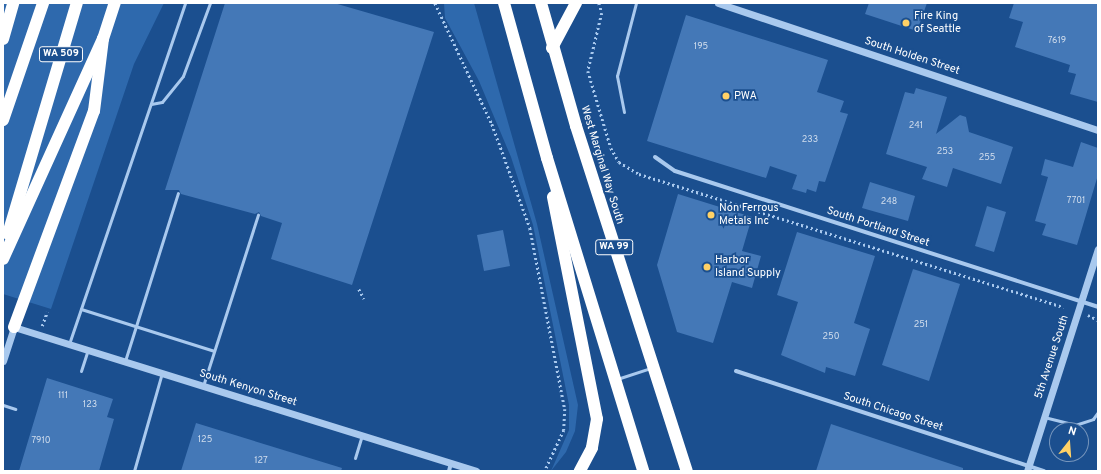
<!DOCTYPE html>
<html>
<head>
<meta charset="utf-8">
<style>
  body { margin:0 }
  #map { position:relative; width:1101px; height:474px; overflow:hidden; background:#1b4f8f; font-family:Overpass,sans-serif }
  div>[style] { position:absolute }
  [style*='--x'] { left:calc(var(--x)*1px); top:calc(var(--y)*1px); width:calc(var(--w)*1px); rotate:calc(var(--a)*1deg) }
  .green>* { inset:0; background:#2e69ad }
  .building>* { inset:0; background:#4478b7 }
  .path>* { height:2.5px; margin-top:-1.25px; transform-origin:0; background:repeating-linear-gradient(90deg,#a9c9ee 0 2px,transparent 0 5px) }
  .service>* { height:3px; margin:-1.5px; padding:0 1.5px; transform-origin:1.5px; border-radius:1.5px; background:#a9c9ee }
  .minor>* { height:4px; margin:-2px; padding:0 2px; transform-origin:2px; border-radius:2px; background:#a9c9ee }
  .tertiary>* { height:7px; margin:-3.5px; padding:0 3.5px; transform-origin:3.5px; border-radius:3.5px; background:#a9c9ee }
  .motorway>* { height:12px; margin:-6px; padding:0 6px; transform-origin:6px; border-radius:6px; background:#fff }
  .dots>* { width:11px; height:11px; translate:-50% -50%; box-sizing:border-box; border:2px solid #1b4f8f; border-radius:50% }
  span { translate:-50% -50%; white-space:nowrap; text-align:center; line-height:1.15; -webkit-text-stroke:3.5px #1b4f8f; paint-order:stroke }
  .number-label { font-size:9px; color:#d0dded }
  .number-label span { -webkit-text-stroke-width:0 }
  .shield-label span { padding:1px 3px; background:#1b4f8f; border:1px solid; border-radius:3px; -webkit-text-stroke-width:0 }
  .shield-label { font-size:10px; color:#fff; font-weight:700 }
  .poi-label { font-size:11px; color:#fff }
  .left { translate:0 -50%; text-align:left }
  .street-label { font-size:11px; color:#fff }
  .frame { position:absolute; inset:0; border:4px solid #fff; pointer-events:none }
  .north { position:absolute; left:1049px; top:422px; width:40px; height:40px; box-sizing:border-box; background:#1b4f8f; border:1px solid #7695bc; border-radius:50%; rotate:17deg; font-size:11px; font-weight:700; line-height:16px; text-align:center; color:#fff }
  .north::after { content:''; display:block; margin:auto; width:14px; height:18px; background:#ffd166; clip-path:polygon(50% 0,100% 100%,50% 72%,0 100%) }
</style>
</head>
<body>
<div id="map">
  <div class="green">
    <i style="clip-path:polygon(3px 3px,164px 3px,134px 64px,51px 309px,3px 294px)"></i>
    <i style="clip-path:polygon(444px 3px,474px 3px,537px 224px,578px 405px,575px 431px,566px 452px,551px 471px,569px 430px,569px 405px,533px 225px,511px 157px,479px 81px,445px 18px)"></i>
  </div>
  <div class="building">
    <i style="clip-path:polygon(225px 3px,334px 3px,434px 32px,352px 285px,271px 259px,282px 223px,261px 216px,259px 212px,255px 214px,181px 194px,179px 190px,165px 190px)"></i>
    <i style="clip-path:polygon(869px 3px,927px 3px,917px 31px,865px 14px)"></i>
    <i style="clip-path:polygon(1014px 3px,1098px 3px,1098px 102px,1070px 94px,1076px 74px,1068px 72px,1070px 65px,1015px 47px,1023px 22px,1009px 18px)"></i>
    <i style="clip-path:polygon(686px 15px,828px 60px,817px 92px,844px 101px,840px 112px,848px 114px,825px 182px,819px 181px,816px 192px,807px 189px,806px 193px,792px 189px,797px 175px,770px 166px,766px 178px,647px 141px)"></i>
    <i style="clip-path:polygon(916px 88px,947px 97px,936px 134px,960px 115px,966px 117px,969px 132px,1013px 147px,1001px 184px,953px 168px,947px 187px,922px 179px,927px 167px,886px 154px,905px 92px,914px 94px)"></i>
    <i style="clip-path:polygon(1081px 142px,1098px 148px,1098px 175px,1077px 245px,1042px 235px,1046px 224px,1035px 221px,1048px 177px,1041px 175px,1045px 159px,1073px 167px)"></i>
    <i style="clip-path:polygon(870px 182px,915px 196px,908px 221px,862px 208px)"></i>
    <i style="clip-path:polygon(678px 194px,752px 217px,742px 251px,761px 256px,752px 288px,732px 282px,713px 343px,677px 332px,657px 265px)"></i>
    <i style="clip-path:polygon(987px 206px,1006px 212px,994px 252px,975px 246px)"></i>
    <i style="clip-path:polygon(503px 230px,510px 266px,484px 271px,477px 235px)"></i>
    <i style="clip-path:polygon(797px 232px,875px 256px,854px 323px,870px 329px,855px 376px,826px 367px,825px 373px,781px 355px,798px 302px,777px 295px)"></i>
    <i style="clip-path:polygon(913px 269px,960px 284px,929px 381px,882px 365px)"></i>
    <i style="clip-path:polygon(47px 378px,113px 399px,107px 417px,114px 419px,99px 471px,19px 471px)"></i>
    <i style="clip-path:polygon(196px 423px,342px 468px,341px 471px,181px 471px)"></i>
    <i style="clip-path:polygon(831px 424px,963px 468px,963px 471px,816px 471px)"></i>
  </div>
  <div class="path">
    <i style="--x:435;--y:3;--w:134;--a:64.8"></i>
    <i style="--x:492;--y:124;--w:111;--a:69.9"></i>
    <i style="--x:530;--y:228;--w:184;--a:79.1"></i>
    <i style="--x:565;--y:409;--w:21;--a:93"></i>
    <i style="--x:564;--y:430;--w:45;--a:114.9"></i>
    <i style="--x:599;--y:3;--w:10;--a:73"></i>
    <i style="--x:602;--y:13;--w:60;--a:103.6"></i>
    <i style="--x:588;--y:71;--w:80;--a:73.4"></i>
    <i style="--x:611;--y:148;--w:16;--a:60"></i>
    <i style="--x:619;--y:162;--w:23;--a:31"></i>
    <i style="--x:639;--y:174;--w:445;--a:17.4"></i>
    <i style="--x:359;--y:289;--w:11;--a:63"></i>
    <i style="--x:1088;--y:315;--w:11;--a:27"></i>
    <i style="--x:42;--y:326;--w:15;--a:-70"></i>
  </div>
  <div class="service">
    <i style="--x:151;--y:104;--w:11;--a:-10"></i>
    <i style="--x:162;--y:102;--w:33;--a:-51"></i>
    <i style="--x:183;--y:76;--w:78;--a:-69.7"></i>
    <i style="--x:624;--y:112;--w:37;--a:-101"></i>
    <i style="--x:617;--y:76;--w:75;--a:-75.4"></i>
    <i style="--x:81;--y:309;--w:139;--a:17.5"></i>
    <i style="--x:69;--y:344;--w:360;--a:-71.2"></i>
    <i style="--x:125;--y:361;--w:176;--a:-72.5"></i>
    <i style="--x:81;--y:371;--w:22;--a:-72"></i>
    <i style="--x:617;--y:379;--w:35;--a:-18"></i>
    <i style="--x:203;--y:386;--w:180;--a:-72.2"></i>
    <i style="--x:3;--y:405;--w:13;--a:18"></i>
    <i style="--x:1044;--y:417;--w:32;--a:14"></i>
    <i style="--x:1075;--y:425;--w:19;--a:-18"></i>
    <i style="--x:1093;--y:419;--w:9;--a:-54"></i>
    <i style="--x:355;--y:458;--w:24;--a:-73"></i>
    <i style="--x:134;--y:471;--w:102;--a:-74.1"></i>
  </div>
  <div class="minor">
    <i style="--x:655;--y:157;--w:24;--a:35"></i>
    <i style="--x:675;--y:171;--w:444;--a:17.8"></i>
    <i style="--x:736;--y:371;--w:324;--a:18"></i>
    <i style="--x:449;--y:471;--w:8;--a:-76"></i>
  </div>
  <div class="tertiary">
    <i style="--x:718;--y:3;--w:401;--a:18.5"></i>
    <i style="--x:3;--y:361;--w:36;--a:-72"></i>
    <i style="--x:14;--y:327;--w:484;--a:17.3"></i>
    <i style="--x:1027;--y:471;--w:233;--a:-72.3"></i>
  </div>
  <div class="motorway">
    <i style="--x:504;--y:3;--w:161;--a:74.5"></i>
    <i style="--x:547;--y:158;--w:327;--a:72.9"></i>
    <i style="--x:541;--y:3;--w:128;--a:74.1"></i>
    <i style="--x:576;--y:126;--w:362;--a:72.2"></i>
    <i style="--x:3;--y:39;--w:37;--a:-74"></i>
    <i style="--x:552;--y:48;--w:51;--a:-61.9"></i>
    <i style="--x:3;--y:120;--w:124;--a:-71.1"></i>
    <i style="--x:553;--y:197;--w:226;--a:78.8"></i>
    <i style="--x:597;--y:419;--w:29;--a:100"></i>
    <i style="--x:592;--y:448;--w:26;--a:118"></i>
    <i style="--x:8;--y:234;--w:241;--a:-73.4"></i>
    <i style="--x:3;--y:259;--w:242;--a:-65.6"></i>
    <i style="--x:103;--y:39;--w:38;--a:-72"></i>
    <i style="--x:14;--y:327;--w:230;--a:-69.7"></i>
    <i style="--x:94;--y:111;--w:73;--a:-82.9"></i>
  </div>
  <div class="dots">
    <i style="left:906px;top:23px;background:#ffd166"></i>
    <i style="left:726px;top:96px;background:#ffd166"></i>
    <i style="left:711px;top:215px;background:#ffd166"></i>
    <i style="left:707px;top:267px;background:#ffd166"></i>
  </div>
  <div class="number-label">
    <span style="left:1057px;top:41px">7619</span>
    <span style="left:701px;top:47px">195</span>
    <span style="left:916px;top:126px">241</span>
    <span style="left:810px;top:140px">233</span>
    <span style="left:945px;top:152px">253</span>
    <span style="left:987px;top:158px">255</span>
    <span style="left:1076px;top:201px">7701</span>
    <span style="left:889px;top:202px">248</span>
    <span style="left:921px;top:325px">251</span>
    <span style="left:831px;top:337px">250</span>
    <span style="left:63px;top:396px">111</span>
    <span style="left:90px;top:405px">123</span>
    <span style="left:205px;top:440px">125</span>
    <span style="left:41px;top:441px">7910</span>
    <span style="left:261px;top:461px">127</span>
  </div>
  <div class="shield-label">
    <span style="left:61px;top:54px">WA 509</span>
    <span style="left:614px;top:247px">WA 99</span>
  </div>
  <div class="poi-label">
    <span class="left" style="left:914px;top:23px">Fire King<br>of Seattle</span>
    <span class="left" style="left:734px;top:96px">PWA</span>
    <span class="left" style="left:719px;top:215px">Non Ferrous<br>Metals Inc</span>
    <span class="left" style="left:715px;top:267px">Harbor<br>Island Supply</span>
  </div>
  <div class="street-label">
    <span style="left:912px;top:56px;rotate:18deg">South Holden Street</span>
    <span style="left:602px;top:165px;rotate:73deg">West Marginal Way South</span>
    <span style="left:878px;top:227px;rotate:18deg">South Portland Street</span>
    <span style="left:1052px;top:357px;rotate:-72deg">5th Avenue South</span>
    <span style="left:248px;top:388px;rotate:17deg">South Kenyon Street</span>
    <span style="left:893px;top:412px;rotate:18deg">South Chicago Street</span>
  </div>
  <div class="frame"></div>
  <div class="north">N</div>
</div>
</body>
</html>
